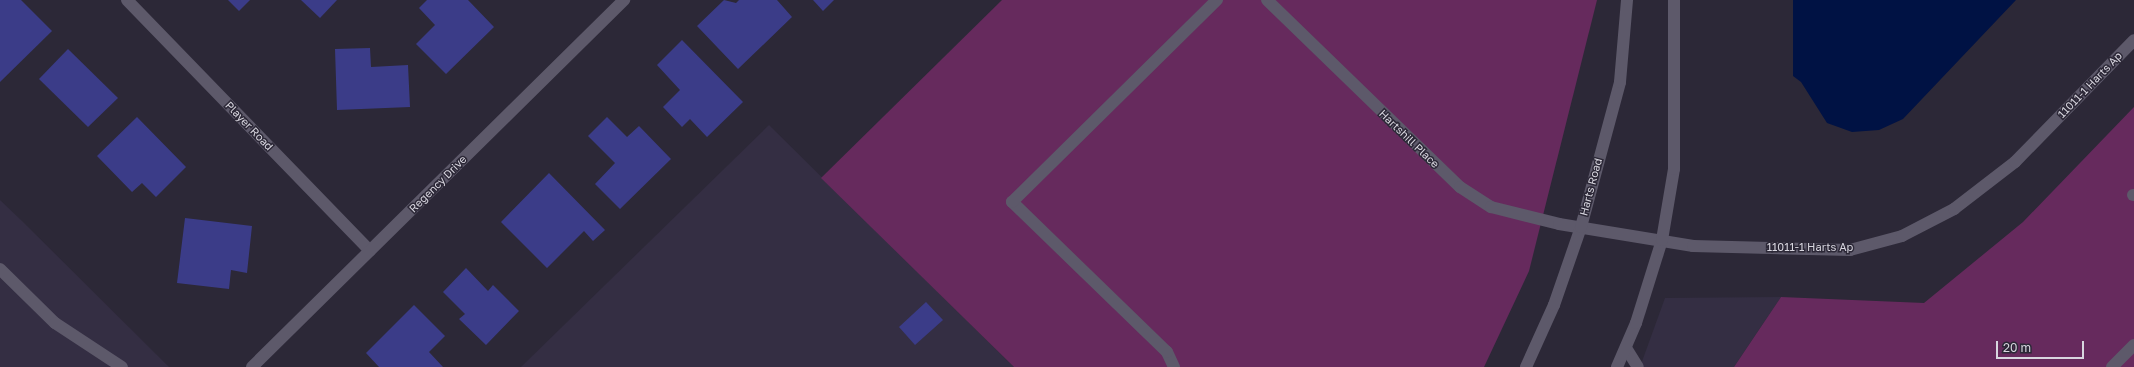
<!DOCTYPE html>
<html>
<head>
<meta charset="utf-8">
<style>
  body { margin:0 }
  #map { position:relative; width:2134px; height:367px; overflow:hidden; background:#2c2837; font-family:"Golos Text",sans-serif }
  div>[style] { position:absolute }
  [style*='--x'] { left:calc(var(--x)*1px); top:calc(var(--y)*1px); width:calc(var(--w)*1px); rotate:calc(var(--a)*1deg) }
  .built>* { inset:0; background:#342e43 }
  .green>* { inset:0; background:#662a5d }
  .water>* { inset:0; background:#001244 }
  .building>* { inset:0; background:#3b3c88 }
  .minor>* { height:12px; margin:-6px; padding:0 6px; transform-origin:6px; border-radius:6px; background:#5d596a }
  span { translate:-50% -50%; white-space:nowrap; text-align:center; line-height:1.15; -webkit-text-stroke:3px #2c2837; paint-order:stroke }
  .street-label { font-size:11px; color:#d8d6df }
  .scale { position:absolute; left:1996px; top:341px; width:88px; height:18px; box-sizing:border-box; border:2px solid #d8d6df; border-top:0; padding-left:5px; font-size:12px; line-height:14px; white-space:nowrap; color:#d8d6df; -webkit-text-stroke:3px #2c2837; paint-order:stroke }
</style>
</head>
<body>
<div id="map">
  <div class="built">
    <i style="clip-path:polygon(769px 125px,1014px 367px,521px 367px)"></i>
    <i style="clip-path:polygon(0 200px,22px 221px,169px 367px,0 367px)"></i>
    <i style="clip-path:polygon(1781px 297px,1734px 367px,1640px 367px,1665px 298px)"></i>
  </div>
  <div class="green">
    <i style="clip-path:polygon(1002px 0,1597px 0,1529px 271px,1484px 367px,1014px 367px,821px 178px)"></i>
    <i style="clip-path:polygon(2134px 107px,2134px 367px,1734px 367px,1781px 297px,1924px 303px,2023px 222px)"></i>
  </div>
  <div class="water">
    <i style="clip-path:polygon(1793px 0,2016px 0,1903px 119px,1879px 130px,1852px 132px,1827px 123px,1801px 82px,1793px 76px)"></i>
  </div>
  <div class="building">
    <i style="clip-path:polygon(0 0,21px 0,52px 31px,0 82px)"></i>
    <i style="clip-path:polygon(228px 0,250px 0,239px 11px)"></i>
    <i style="clip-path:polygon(301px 0,337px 0,320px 18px)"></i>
    <i style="clip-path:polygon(427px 0,468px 0,494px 27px,446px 74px,416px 44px,435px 25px,419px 8px)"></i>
    <i style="clip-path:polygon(724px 0,736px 3px,739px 0,777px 0,792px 17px,738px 69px,697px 26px)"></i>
    <i style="clip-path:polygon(813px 0,834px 0,823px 11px)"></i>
    <i style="clip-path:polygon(682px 40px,743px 102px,707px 137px,690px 119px,682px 127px,663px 107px,680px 90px,657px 65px)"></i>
    <i style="clip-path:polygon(370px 48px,371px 67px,408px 65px,410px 107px,337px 110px,335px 49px)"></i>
    <i style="clip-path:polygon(68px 49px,118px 98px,88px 127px,39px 79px)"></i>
    <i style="clip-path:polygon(137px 117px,186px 167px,156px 197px,142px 183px,132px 192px,97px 156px)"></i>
    <i style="clip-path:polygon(607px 117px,627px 137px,639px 126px,671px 159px,620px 209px,595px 184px,615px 163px,588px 136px)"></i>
    <i style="clip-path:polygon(549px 173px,605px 230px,593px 241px,584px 231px,547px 268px,501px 222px)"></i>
    <i style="clip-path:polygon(185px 218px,252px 226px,247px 273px,231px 270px,229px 289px,177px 283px)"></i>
    <i style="clip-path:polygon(466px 268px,488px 291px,493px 285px,519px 311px,486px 345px,459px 319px,465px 314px,443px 292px)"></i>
    <i style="clip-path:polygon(926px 302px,943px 320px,915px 345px,899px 327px)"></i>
    <i style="clip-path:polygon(414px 305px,445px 336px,429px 352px,443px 367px,379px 367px,366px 353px)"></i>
  </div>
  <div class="minor">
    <i style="--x:127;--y:0;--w:349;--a:45.9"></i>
    <i style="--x:1267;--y:0;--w:269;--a:44.1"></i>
    <i style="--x:1460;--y:187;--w:37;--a:33"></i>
    <i style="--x:1491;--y:207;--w:70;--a:14"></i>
    <i style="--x:1559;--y:224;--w:136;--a:9.3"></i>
    <i style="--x:1693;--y:246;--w:157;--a:1.5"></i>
    <i style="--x:1850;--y:250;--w:54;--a:-15.1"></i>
    <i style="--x:1902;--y:236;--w:59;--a:-27.4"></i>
    <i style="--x:1954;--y:209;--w:77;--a:-37.6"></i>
    <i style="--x:2015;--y:162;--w:170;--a:-45.7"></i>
    <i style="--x:2133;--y:195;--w:1;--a:0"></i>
    <i style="--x:0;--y:269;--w:77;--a:44.5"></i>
    <i style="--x:55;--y:323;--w:80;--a:33.3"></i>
    <i style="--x:1626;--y:348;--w:22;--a:58"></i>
    <i style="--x:252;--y:367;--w:523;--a:-44.61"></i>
    <i style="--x:1174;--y:367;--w:17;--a:-115"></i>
    <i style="--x:1167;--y:352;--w:216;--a:-135.9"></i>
    <i style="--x:1012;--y:202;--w:288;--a:-44.6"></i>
    <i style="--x:1526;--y:367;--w:68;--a:-65.7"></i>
    <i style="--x:1554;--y:305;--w:83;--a:-70.9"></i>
    <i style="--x:1581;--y:227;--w:150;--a:-74.9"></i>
    <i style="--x:1620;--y:82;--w:82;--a:-85.1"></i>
    <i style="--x:1617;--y:367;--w:48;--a:-66.6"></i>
    <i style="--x:1636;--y:323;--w:87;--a:-72.6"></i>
    <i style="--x:1662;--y:240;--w:72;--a:-80.4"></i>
    <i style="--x:1674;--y:169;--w:169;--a:-90"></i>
    <i style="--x:2112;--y:367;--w:31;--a:-45"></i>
  </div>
  <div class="street-label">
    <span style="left:2090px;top:85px;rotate:-46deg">11011-1 Harts Ap</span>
    <span style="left:249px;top:126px;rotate:46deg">Player Road</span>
    <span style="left:1409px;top:139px;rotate:44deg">Hartshill Place</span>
    <span style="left:438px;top:184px;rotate:-45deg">Regency Drive</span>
    <span style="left:1591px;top:187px;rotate:-75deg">Harts Road</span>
    <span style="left:1810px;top:247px">11011-1 Harts Ap</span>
  </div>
  <div class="scale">20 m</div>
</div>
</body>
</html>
